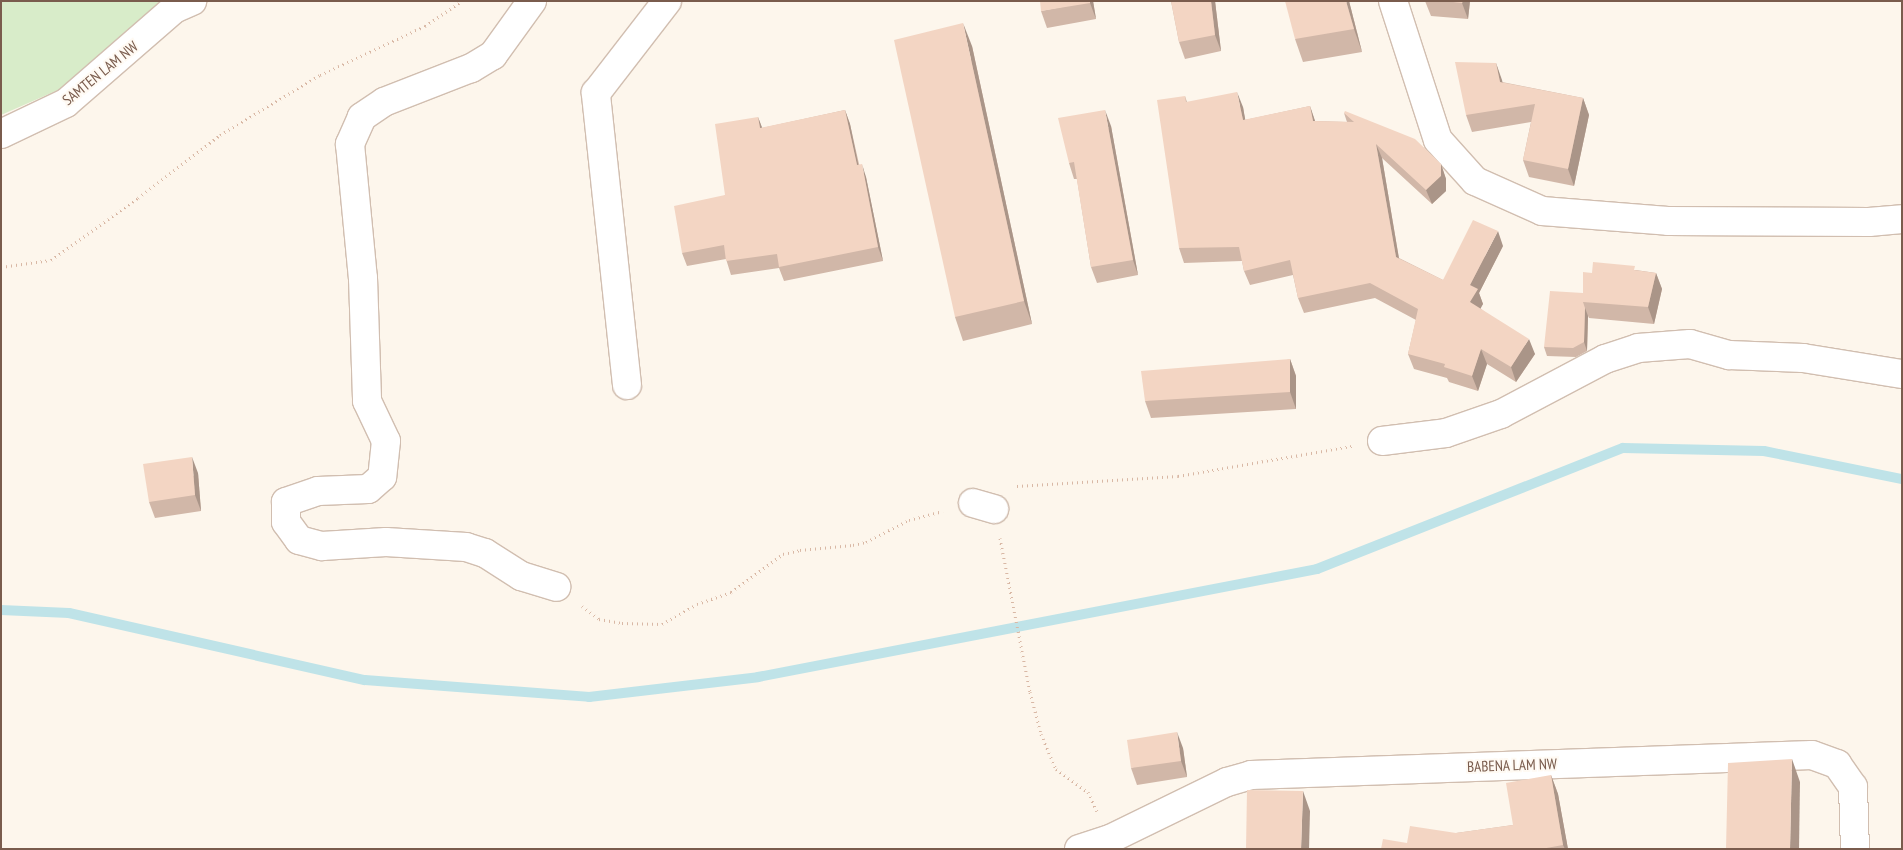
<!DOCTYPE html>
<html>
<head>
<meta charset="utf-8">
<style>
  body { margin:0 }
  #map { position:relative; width:1903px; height:850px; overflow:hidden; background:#fdf6ec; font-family:"PT Sans Narrow",sans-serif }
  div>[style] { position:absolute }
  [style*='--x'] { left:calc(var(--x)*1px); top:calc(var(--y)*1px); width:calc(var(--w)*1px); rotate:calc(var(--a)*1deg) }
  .green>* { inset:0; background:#d8ecc9 }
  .stream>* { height:10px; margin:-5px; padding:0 5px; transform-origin:5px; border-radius:5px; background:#bfe3e8 }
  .path>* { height:3px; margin-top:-1.5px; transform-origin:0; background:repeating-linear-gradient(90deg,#d9b8a5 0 1px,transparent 0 5px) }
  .roads { filter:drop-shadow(1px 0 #d1beb0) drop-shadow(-1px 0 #d1beb0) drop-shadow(0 1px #d1beb0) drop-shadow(0 -1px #d1beb0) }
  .minor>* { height:28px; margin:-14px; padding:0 14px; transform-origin:14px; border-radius:14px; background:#fff }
  .wall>* { inset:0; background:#d1b7a8 }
  .shaded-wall>* { inset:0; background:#aa9588 }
  .building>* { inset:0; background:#f3d5c3 }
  span { translate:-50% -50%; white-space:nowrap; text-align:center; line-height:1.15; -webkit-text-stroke:4px #fffaf3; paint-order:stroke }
  .street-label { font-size:15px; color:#7a5c4d }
  .frame { position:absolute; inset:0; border:2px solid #7a5c4d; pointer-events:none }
</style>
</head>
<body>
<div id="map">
  <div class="green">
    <i style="clip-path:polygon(1px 1px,177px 1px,90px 76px,1px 115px)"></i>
  </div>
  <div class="stream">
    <i style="--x:1;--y:610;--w:68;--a:2.5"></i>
    <i style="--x:69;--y:613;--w:303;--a:12.8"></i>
    <i style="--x:365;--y:680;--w:225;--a:4.3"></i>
    <i style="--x:589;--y:697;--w:170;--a:-6.7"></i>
    <i style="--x:758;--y:677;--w:569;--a:-10.93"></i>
    <i style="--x:1317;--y:569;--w:329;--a:-21.6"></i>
    <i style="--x:1623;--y:448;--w:141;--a:1.2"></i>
    <i style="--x:1764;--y:451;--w:141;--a:11.5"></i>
  </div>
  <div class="path">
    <i style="--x:1;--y:267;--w:50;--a:-8"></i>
    <i style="--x:51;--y:260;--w:107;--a:-35.5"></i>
    <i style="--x:138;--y:198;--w:103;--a:-37.5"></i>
    <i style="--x:220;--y:135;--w:117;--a:-31"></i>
    <i style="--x:320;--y:75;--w:116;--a:-25"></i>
    <i style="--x:425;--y:26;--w:45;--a:-34"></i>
    <i style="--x:1017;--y:486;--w:161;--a:-3.6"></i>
    <i style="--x:1178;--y:476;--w:177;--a:-9.8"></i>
    <i style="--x:1000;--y:538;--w:157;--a:79"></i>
    <i style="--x:1030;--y:692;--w:43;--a:75.3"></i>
    <i style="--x:1041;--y:734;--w:38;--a:67"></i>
    <i style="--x:1056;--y:769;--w:39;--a:36"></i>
    <i style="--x:1088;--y:792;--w:21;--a:65"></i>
    <i style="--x:582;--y:606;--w:21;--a:37"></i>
    <i style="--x:599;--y:619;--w:23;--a:10"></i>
    <i style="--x:622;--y:623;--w:40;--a:1.4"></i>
    <i style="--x:662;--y:624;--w:40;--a:-29.7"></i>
    <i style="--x:697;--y:604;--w:36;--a:-19"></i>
    <i style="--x:731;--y:592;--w:64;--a:-36.2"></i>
    <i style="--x:783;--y:554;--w:17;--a:-13"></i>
    <i style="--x:800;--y:550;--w:53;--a:-5.4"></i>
    <i style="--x:853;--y:545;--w:13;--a:-13"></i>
    <i style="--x:866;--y:542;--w:48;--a:-27.1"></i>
    <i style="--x:909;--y:520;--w:35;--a:-15"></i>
  </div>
  <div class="roads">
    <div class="minor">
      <i style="--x:532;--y:1;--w:67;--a:125.8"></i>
      <i style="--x:493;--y:55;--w:26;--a:149"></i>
      <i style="--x:471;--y:68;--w:93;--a:158.7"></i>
      <i style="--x:384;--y:102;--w:27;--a:146"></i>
      <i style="--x:362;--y:117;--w:30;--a:114"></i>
      <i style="--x:350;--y:144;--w:135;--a:84.5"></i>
      <i style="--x:363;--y:278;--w:123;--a:88.1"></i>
      <i style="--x:367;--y:401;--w:44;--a:64.6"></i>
      <i style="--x:386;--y:441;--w:36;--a:96"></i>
      <i style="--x:382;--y:477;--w:18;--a:139"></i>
      <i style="--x:368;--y:489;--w:50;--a:177.7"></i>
      <i style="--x:318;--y:491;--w:34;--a:161"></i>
      <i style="--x:286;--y:502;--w:20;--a:90"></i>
      <i style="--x:286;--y:522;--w:22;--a:54"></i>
      <i style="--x:299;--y:540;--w:24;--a:15"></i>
      <i style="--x:322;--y:546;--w:64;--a:-3.6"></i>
      <i style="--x:386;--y:542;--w:80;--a:3.6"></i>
      <i style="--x:466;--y:547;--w:20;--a:18"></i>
      <i style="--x:485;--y:553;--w:43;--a:32.6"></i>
      <i style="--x:521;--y:576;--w:37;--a:17"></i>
      <i style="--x:1393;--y:1;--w:146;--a:72.1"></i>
      <i style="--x:1438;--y:140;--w:55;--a:47.9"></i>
      <i style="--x:1475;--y:181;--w:73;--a:24.1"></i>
      <i style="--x:1542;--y:211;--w:126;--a:4.5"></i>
      <i style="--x:1668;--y:221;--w:201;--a:0.3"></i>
      <i style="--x:1869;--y:222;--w:33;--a:-5"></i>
      <i style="--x:1;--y:134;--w:72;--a:-25.5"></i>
      <i style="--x:66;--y:103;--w:143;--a:-41"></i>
      <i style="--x:174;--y:9;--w:20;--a:-24"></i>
      <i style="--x:627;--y:385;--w:294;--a:-96.1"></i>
      <i style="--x:596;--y:93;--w:116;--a:-52.3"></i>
      <i style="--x:1382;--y:441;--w:64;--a:-7.1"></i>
      <i style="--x:1446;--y:433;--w:58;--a:-19.1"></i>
      <i style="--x:1501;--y:414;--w:118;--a:-27.9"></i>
      <i style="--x:1605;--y:359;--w:35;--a:-18"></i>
      <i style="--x:1638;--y:348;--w:52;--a:-4.4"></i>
      <i style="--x:1690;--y:344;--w:41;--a:15.8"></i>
      <i style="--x:1729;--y:355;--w:74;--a:2.3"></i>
      <i style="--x:1803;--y:358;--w:100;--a:9.2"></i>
      <i style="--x:973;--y:503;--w:22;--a:16"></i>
      <i style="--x:1079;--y:849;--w:33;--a:-18"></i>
      <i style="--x:1110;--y:839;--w:130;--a:-26"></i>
      <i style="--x:1227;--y:782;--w:25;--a:-16"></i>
      <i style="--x:1251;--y:775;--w:561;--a:-2.04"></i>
      <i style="--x:1812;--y:755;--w:27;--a:20"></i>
      <i style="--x:1837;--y:764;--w:28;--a:55"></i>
      <i style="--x:1853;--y:787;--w:62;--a:88.2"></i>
    </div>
  </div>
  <div class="wall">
    <i style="clip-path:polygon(1093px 1px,1096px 19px,1047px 28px,1041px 11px)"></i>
    <i style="clip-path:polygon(1171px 1px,1215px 1px,1221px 51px,1185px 59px,1179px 42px)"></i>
    <i style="clip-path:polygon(1349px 1px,1362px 52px,1303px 62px,1295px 39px)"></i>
    <i style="clip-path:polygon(1425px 1px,1470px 1px,1468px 19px,1431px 16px)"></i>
    <i style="clip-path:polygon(972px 46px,1032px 324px,963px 341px,955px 317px)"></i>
    <i style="clip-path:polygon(1496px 63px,1502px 82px,1583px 98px,1589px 115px,1574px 186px,1529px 177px,1523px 160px,1531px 122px,1472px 132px,1466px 115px)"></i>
    <i style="clip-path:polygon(1185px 96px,1187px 102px,1243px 107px,1245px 120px,1310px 106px,1315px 121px,1347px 122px,1344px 113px,1441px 164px,1446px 179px,1446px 191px,1432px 204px,1382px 158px,1399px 258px,1443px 280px,1503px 246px,1479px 293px,1483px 304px,1480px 308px,1535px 354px,1516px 382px,1487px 364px,1478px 391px,1449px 382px,1447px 378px,1414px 369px,1408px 354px,1416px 320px,1375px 298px,1304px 313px,1298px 298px,1293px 275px,1250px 285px,1244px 271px,1242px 261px,1184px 263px,1179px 248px)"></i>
    <i style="clip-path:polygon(845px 110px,850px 124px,859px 164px,866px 177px,883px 261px,784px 281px,779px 268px,731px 275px,726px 259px,687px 266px,682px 253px,725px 195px,758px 117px,762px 128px)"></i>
    <i style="clip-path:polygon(1111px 126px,1138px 275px,1097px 283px,1091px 267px,1077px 179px,1074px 179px,1069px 163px)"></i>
    <i style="clip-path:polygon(1636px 270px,1656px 273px,1662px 289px,1654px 324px,1589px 318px,1588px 316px,1587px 351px,1576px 357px,1547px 356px,1544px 347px,1583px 293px,1592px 273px)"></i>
    <i style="clip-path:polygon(1290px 359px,1296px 376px,1296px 409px,1151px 418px,1145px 401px)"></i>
    <i style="clip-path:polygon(198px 473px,201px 511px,155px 518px,149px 502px)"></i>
    <i style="clip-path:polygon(1183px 748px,1187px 777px,1137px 785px,1131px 768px)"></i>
    <i style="clip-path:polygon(1551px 775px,1558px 794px,1568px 849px,1381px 849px,1456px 833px,1513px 825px)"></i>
  </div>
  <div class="shaded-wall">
    <i style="clip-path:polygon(1090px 1px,1093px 1px,1096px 19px,1090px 3px)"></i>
    <i style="clip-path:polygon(1211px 1px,1215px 1px,1221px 51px,1215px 35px)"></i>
    <i style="clip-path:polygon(1346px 1px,1349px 1px,1362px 52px,1354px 29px)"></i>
    <i style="clip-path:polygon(1463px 1px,1470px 1px,1468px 19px,1462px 3px)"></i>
    <i style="clip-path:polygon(963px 23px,972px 46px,1032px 324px,1024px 301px)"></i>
    <i style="clip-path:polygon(1496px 63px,1502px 80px,1506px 98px,1500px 82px)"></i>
    <i style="clip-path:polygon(1237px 92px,1243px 107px,1248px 135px,1243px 120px)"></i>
    <i style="clip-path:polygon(1583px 98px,1589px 115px,1574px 186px,1568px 169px)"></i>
    <i style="clip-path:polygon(1310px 106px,1315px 121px,1313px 121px)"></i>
    <i style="clip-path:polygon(845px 110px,850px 124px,861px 178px,857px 165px)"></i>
    <i style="clip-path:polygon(1105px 110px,1111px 126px,1138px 275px,1133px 260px)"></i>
    <i style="clip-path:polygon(758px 117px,763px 130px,760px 128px)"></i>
    <i style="clip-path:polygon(1376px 144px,1382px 158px,1401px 271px,1396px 257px)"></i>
    <i style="clip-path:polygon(862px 164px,866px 177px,883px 261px,878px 247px)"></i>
    <i style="clip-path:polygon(1441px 164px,1446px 179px,1446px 191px,1432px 204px,1426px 190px)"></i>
    <i style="clip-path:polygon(1498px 231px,1503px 246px,1479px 293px,1483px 304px,1476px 317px,1470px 302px,1470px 285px)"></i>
    <i style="clip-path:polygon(1656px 273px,1662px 289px,1654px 324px,1648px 307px)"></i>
    <i style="clip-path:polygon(1585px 308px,1588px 316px,1587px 351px,1584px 342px)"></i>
    <i style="clip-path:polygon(1529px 339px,1535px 354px,1516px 382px,1511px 367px)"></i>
    <i style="clip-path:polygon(1481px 349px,1487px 364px,1478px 391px,1472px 376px)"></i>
    <i style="clip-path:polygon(1290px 359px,1296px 376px,1296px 409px,1290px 392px)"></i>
    <i style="clip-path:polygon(192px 457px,198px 473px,201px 511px,195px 495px)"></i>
    <i style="clip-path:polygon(1177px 732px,1183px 748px,1187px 777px,1181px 761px)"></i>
    <i style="clip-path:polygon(1792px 759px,1800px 782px,1799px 849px,1790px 849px)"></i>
    <i style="clip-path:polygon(1551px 775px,1558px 794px,1568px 849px,1565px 849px,1563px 845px)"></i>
    <i style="clip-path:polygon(1303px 791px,1310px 811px,1309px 849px,1301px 849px)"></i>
  </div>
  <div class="building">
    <i style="clip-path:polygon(1040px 1px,1090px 1px,1090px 3px,1041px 11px)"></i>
    <i style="clip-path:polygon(1171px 1px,1211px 1px,1215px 35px,1179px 42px)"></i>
    <i style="clip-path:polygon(1285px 1px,1346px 1px,1354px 29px,1295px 39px)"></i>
    <i style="clip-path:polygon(1444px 1px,1463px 1px,1462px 3px)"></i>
    <i style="clip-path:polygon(963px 23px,1024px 301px,955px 317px,894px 40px)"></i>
    <i style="clip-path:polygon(1455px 62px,1496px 63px,1500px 82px,1583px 98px,1568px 169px,1523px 160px,1535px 104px,1466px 115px)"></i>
    <i style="clip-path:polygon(1237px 92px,1243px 120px,1310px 106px,1313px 121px,1354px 122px,1344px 113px,1345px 111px,1415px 139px,1441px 164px,1441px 176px,1426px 190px,1376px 144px,1396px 257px,1443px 280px,1473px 220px,1498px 231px,1470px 285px,1478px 289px,1470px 302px,1529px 339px,1511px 367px,1481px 349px,1472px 376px,1444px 367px,1445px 364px,1408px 354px,1418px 309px,1370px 283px,1298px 298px,1290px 260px,1244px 271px,1239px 247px,1179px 248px,1157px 100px,1185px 96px,1186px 102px)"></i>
    <i style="clip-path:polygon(845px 110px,857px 165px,862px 164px,878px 247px,779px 267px,777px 254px,726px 261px,724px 245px,682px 253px,674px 206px,725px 195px,715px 124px,758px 117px,760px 128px)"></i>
    <i style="clip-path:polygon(1105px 110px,1133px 260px,1091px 267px,1074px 162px,1069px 163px,1058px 118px)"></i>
    <i style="clip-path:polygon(1593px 262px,1635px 266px,1634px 270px,1656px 273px,1648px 307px,1583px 302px,1583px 272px,1592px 273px)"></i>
    <i style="clip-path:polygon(1550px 291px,1583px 293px,1583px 302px,1585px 308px,1584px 342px,1573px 348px,1544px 347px)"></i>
    <i style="clip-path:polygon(1290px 359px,1290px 392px,1145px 401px,1141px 371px)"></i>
    <i style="clip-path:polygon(192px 457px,195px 495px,149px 502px,143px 464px)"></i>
    <i style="clip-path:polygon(1177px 732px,1181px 761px,1131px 768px,1127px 740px)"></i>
    <i style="clip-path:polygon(1792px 759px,1790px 849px,1726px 849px,1728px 763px)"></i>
    <i style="clip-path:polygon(1551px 775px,1563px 845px,1541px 849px,1381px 849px,1383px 839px,1407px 843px,1410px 826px,1456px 833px,1513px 825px,1506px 783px)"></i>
    <i style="clip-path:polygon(1247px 790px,1303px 791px,1301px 849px,1246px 849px)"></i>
  </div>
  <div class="street-label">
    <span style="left:100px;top:73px;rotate:-39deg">SAMTEN LAM NW</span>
    <span style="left:1512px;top:765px;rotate:-2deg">BABENA LAM NW</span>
  </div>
  <div class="frame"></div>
</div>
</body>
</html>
